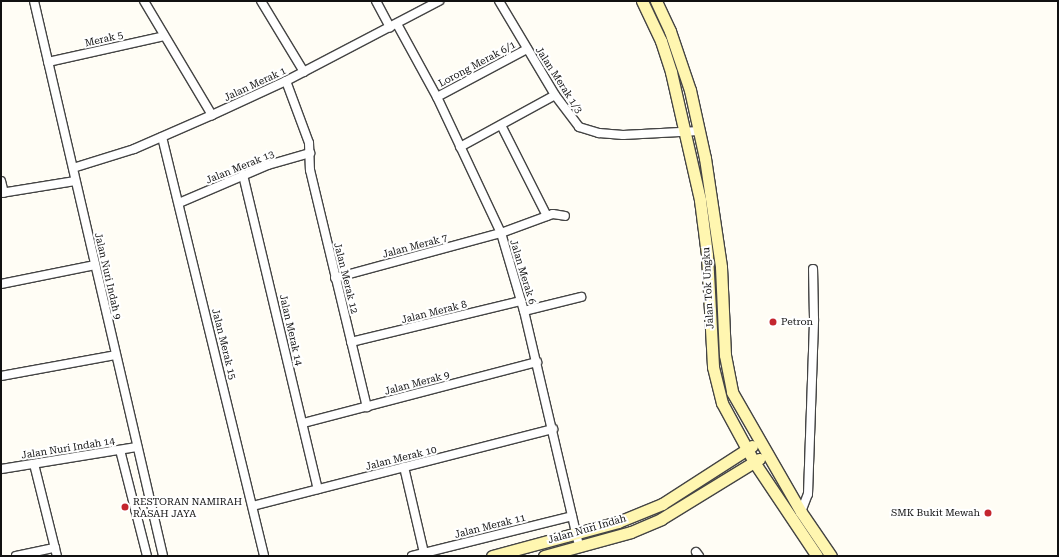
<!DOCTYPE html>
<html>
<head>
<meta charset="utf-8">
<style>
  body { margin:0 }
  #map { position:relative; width:1059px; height:557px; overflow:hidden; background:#fffdf5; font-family:"Roboto Serif",serif }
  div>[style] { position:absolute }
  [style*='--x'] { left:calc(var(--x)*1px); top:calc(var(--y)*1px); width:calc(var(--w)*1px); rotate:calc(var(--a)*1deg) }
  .roads { filter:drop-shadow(1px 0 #444) drop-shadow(-1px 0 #444) drop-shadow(0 1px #444) drop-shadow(0 -1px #444) }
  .street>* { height:8px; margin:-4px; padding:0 4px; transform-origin:4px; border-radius:4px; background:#fff }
  .secondary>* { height:11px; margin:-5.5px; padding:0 5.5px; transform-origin:5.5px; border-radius:5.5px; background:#fff6b0 }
  .dots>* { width:11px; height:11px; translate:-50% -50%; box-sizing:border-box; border:2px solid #fff; border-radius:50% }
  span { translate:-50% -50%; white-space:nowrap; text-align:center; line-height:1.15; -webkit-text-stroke:4px #fff; paint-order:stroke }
  .street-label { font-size:10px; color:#111 }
  .poi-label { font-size:10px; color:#111 }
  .left { translate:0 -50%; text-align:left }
  .right { translate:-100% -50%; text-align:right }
  .frame { position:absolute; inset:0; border:2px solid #111; pointer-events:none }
</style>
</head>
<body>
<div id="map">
  <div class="roads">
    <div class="street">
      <i style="--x:34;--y:1;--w:570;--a:76.91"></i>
      <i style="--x:144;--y:1;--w:133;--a:59.2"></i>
      <i style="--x:261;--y:1;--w:83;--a:58.8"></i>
      <i style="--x:376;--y:1;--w:30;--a:62"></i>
      <i style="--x:499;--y:1;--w:109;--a:59.2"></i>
      <i style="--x:555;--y:95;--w:40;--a:53"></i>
      <i style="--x:579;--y:127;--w:21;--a:17"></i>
      <i style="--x:599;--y:133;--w:24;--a:5"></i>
      <i style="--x:623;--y:135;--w:76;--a:-3"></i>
      <i style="--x:397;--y:24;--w:83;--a:61.3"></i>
      <i style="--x:437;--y:97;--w:150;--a:64.8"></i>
      <i style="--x:501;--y:233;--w:81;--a:73.6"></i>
      <i style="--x:524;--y:311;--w:240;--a:76.8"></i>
      <i style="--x:48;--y:62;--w:119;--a:-12.6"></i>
      <i style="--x:286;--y:81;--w:66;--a:69.6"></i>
      <i style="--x:309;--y:143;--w:27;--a:88"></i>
      <i style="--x:310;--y:170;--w:244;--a:76.5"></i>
      <i style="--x:437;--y:97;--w:102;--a:-28.1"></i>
      <i style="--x:501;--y:125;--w:102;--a:63.2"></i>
      <i style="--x:162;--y:137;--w:431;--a:76.3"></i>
      <i style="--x:460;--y:147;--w:108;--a:-28.7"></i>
      <i style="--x:73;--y:168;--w:64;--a:-17.3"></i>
      <i style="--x:134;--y:149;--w:85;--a:-23.6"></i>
      <i style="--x:212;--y:115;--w:81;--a:-24.7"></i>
      <i style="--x:286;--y:81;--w:173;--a:-27.6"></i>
      <i style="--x:243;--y:175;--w:323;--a:76.6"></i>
      <i style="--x:1;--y:181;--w:12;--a:76"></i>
      <i style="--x:1;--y:193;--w:75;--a:-9.2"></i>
      <i style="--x:179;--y:203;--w:97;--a:-23.1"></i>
      <i style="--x:268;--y:165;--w:44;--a:-15.9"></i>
      <i style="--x:335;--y:278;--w:172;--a:-15.2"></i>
      <i style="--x:501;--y:233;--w:55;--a:-20.1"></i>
      <i style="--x:553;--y:214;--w:12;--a:9"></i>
      <i style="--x:1;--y:284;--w:96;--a:-11.4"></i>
      <i style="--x:524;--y:311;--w:59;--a:-13.8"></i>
      <i style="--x:351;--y:342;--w:175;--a:-13.6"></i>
      <i style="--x:1;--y:376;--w:116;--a:-10.4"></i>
      <i style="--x:303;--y:423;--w:242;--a:-14.6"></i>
      <i style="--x:120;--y:450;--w:109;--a:75.7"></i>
      <i style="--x:34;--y:464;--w:95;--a:76"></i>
      <i style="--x:404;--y:467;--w:88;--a:76.9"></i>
      <i style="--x:1;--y:469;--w:138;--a:-9.2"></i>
      <i style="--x:253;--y:506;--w:310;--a:-14.4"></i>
      <i style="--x:801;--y:512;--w:19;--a:-69"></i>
      <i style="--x:808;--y:494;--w:175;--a:-88"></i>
      <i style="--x:814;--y:319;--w:50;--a:-91.1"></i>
      <i style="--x:696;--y:552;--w:5;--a:53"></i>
      <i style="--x:16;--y:556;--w:40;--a:-12"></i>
      <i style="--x:412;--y:556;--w:165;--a:-14"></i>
    </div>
    <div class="secondary">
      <i style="--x:642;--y:1;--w:44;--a:64.6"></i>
      <i style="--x:661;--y:41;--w:33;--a:72"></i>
      <i style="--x:671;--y:72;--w:131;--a:77.2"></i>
      <i style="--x:700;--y:200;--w:55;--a:82.7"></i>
      <i style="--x:707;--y:255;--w:112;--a:86.9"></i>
      <i style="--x:713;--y:367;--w:37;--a:76"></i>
      <i style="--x:722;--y:403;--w:67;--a:61.5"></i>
      <i style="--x:754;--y:462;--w:113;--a:56.2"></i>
      <i style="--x:656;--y:1;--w:33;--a:65"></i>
      <i style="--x:670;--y:31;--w:62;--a:71.3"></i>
      <i style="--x:690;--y:90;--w:70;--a:77.6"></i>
      <i style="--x:705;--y:158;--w:110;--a:81.6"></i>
      <i style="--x:721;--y:267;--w:88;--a:87.4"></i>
      <i style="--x:725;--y:355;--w:38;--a:79"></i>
      <i style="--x:732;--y:392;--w:138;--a:60.1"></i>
      <i style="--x:801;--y:512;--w:53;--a:55.7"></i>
      <i style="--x:492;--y:556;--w:131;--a:-15.1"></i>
      <i style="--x:618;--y:522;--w:48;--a:-22.2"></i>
      <i style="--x:662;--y:504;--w:107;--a:-32.8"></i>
      <i style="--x:544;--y:556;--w:90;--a:-15.4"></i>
      <i style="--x:631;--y:532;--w:33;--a:-23"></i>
      <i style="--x:661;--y:519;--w:115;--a:-31.5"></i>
    </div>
  </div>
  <div class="dots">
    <i style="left:773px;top:322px;background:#c4262e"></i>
    <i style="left:125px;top:507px;background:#c4262e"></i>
    <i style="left:988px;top:513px;background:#c4262e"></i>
  </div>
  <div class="street-label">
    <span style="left:104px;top:39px;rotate:-13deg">Merak 5</span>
    <span style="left:477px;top:64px;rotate:-28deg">Lorong Merak 6/1</span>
    <span style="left:559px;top:80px;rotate:57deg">Jalan Merak 1/3</span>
    <span style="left:255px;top:84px;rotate:-25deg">Jalan Merak 1</span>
    <span style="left:240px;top:167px;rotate:-22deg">Jalan Merak 13</span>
    <span style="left:415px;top:246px;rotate:-15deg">Jalan Merak 7</span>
    <span style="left:523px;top:272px;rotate:73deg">Jalan Merak 6</span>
    <span style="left:108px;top:276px;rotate:77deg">Jalan Nuri Indah 9</span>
    <span style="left:346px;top:278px;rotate:76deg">Jalan Merak 12</span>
    <span style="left:708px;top:288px;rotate:-93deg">Jalan Tok Ungku</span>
    <span style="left:434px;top:312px;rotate:-14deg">Jalan Merak 8</span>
    <span style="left:291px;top:330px;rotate:77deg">Jalan Merak 14</span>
    <span style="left:224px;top:344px;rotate:76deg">Jalan Merak 15</span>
    <span style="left:417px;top:383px;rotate:-15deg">Jalan Merak 9</span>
    <span style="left:68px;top:448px;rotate:-9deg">Jalan Nuri Indah 14</span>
    <span style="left:401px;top:458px;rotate:-14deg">Jalan Merak 10</span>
    <span style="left:490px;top:526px;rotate:-14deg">Jalan Merak 11</span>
    <span style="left:587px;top:529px;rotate:-16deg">Jalan Nuri Indah</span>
  </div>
  <div class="poi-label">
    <span class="left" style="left:781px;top:322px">Petron</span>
    <span class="left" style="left:133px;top:507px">RESTORAN NAMIRAH<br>RASAH JAYA</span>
    <span class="right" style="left:980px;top:513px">SMK Bukit Mewah</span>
  </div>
  <div class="frame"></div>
</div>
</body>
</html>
